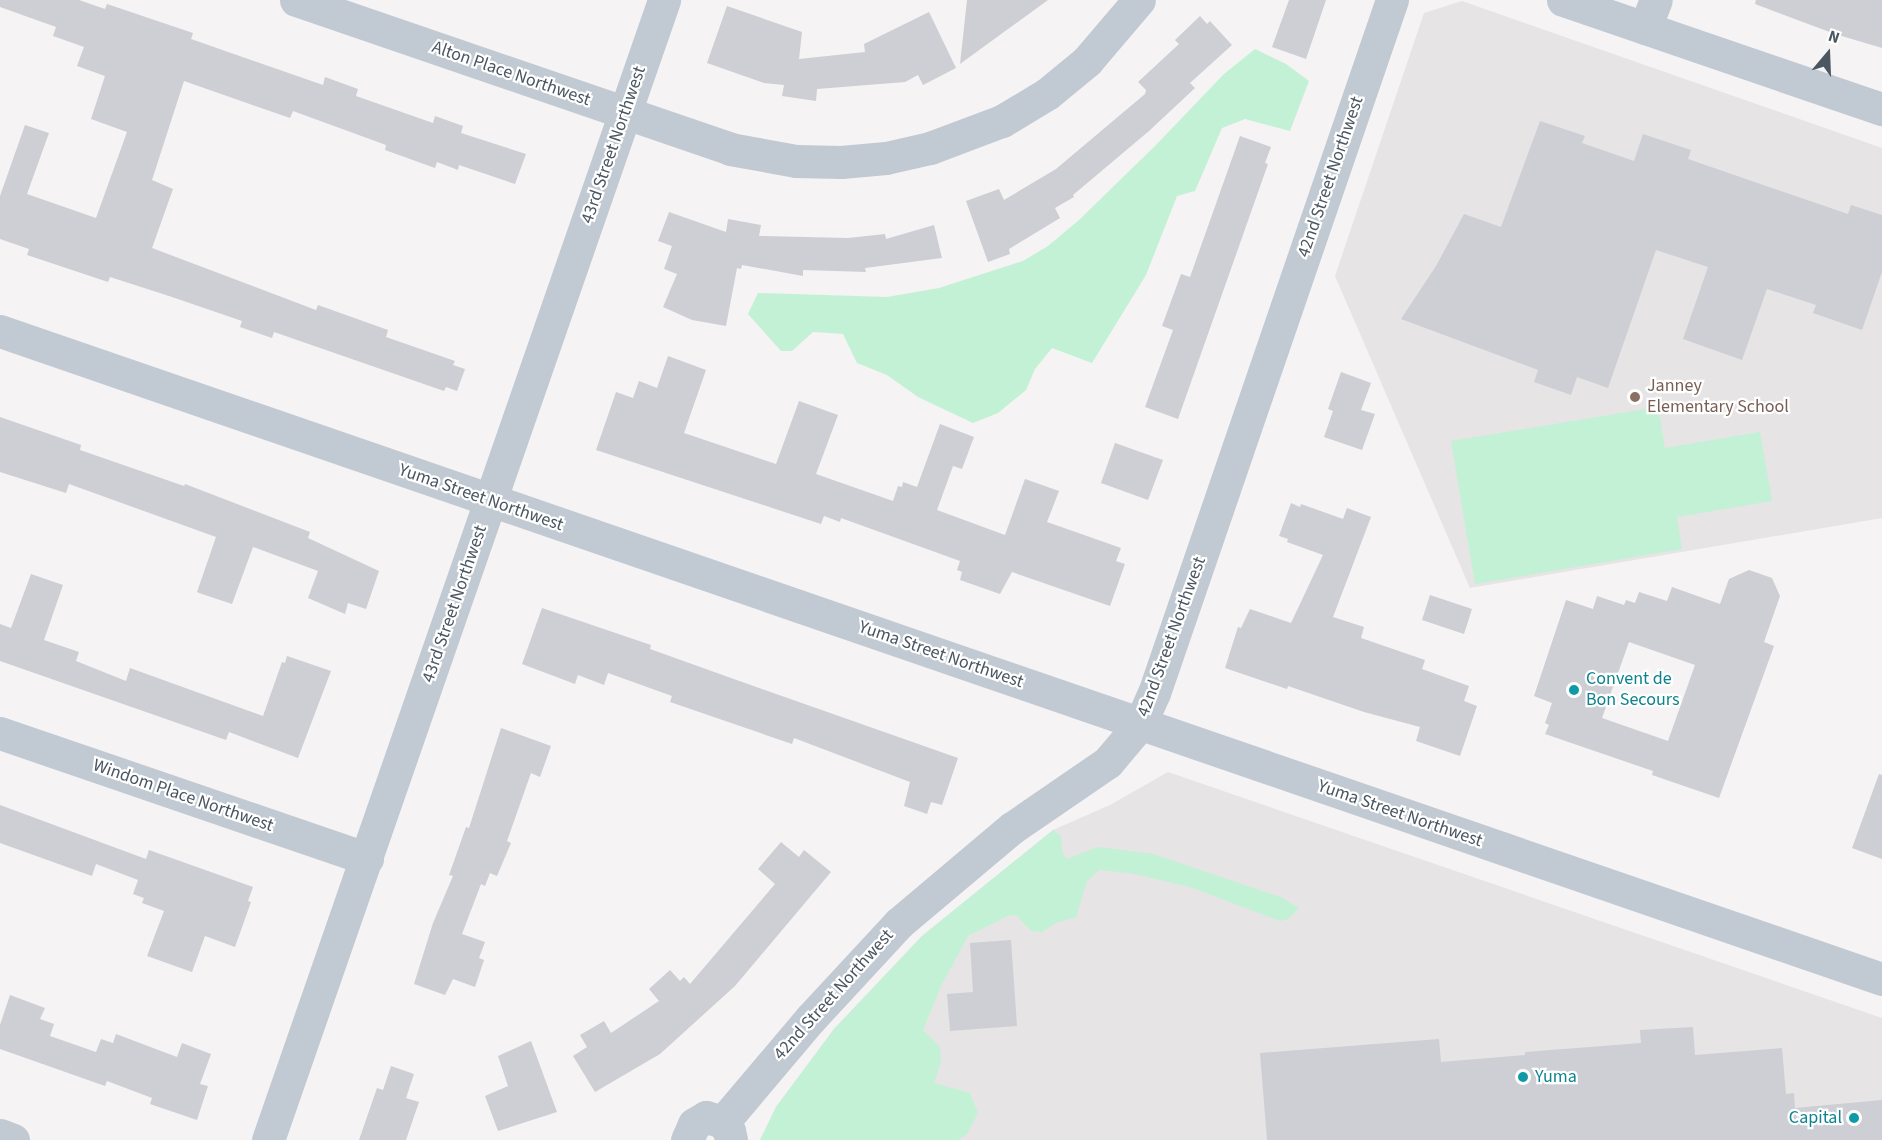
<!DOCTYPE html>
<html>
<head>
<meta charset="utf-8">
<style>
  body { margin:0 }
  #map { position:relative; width:1882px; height:1140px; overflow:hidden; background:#f5f3f3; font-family:"Source Sans 3",sans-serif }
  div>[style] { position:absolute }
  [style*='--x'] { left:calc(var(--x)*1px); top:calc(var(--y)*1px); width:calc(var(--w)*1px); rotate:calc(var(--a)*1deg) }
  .education>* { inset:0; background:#e6e4e5 }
  .green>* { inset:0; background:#c3f1d5 }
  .building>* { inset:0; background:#cdcfd5 }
  .minor>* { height:33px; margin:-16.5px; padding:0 16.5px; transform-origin:16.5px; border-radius:16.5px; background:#c1cad2 }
  .dots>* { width:16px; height:16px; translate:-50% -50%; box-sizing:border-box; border:3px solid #fff; border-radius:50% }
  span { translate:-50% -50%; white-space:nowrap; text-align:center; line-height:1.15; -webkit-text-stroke:4.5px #fff; paint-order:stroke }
  .street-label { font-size:18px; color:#4a5661 }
  .education-label { font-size:18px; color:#785e54 }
  .left { translate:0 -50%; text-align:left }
  .culture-label { font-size:18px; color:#0d838f }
  .right { translate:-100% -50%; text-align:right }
  .north { position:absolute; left:1798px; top:24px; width:60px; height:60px; -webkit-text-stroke:4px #fff; paint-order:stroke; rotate:19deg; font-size:16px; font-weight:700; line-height:24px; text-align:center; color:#4a5661 }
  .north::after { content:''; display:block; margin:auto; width:21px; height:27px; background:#4a5661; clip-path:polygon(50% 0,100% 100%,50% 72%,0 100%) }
</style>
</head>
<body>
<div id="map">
  <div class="education">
    <i style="clip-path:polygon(1462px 1px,1882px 148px,1882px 518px,1470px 588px,1335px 276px,1424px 13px)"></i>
    <i style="clip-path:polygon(1168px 772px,1882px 1018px,1882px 1140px,760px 1140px,776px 1107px,834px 1029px,922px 936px,1053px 830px,1110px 805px)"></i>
  </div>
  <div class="green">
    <i style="clip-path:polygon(1255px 49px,1286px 64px,1309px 81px,1290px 131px,1245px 119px,1222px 128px,1195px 191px,1177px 196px,1146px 275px,1092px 363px,1052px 348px,1035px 369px,1026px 390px,998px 413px,973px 423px,918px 397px,887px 375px,857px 363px,843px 334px,813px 332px,792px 351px,781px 351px,748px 314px,758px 293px,887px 297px,939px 288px,1023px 261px,1048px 246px,1079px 220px,1155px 146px,1224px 74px)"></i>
    <i style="clip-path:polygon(1658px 407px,1665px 448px,1760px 432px,1772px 501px,1677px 517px,1682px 549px,1475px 584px,1451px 441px)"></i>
    <i style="clip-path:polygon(1053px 830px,1061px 836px,1062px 852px,1067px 859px,1098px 847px,1153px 854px,1283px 898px,1299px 908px,1288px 919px,1280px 921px,1190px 887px,1130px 873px,1099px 870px,1087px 881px,1076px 917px,1056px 923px,1042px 932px,1031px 931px,1016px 915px,1008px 916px,968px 936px,941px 986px,923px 1030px,940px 1047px,941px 1062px,934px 1083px,970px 1093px,978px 1113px,967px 1134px,958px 1140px,760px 1140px,776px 1107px,834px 1029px,922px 936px)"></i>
  </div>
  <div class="building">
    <i style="clip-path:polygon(0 0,79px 0,105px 9px,107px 4px,193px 33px,191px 39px,323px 85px,325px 77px,358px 89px,356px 96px,433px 123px,435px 116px,463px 126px,461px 133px,526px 154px,515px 184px,459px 165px,458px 170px,437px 162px,435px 168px,385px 150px,386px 145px,293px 111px,290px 118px,184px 81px,152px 180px,173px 189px,152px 248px,316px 310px,318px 305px,388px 330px,386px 337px,455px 361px,453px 365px,465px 369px,457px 391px,446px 387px,444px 391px,274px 332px,272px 338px,240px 327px,242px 321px,169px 296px,110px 277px,108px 282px,27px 255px,29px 249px,0 239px,0 196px,25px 125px,49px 133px,27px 194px,96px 218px,127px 132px,91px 119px,105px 76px,77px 66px,84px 47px,53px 36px,56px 27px,0 7px)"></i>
    <i style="clip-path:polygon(967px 0,1048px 0,960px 64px)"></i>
    <i style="clip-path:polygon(1289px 0,1326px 0,1306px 59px,1272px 47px)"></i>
    <i style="clip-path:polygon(1756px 0,1882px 0,1882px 48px,1835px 34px,1755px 4px)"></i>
    <i style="clip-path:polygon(727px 6px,802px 32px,799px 59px,865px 52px,864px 44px,929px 12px,956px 68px,923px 85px,918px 75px,905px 82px,817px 89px,816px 101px,782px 96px,784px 85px,764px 83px,707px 63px)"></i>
    <i style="clip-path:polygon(1200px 16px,1207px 24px,1210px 21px,1232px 45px,1190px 83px,1195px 88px,1149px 131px,1073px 195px,1074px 197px,1055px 208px,1060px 218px,1009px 249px,1010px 254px,988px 262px,966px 201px,999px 189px,1004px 200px,1056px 169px,1145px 94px,1146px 90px,1138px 82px,1179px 44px,1175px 40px)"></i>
    <i style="clip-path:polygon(1540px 121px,1585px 136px,1582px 143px,1634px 161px,1643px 134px,1691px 150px,1688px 159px,1848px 214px,1851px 205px,1882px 215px,1882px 272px,1862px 330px,1813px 313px,1816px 305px,1767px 289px,1742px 360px,1683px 339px,1708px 267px,1656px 250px,1608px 388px,1577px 377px,1571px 395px,1534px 382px,1538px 370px,1401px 319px,1436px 266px,1464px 214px,1501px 227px)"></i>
    <i style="clip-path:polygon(1240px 136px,1271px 147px,1265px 163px,1268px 164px,1178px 419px,1145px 407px,1173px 330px,1162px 326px,1181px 274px,1190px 277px)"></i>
    <i style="clip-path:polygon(669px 212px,726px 232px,728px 219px,761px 225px,759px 236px,848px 238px,885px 234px,886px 239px,934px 225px,942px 258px,865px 268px,866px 272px,803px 270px,803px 276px,742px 265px,741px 269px,737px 268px,726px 326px,692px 320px,663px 307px,677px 274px,664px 269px,672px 246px,658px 241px)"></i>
    <i style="clip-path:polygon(668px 356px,706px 370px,684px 433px,776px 464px,799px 401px,838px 415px,816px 474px,893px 501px,898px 486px,902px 487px,903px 482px,917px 487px,940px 424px,974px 437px,962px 469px,953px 466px,937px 510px,1005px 535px,1025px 479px,1059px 491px,1047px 522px,1121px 548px,1116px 561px,1125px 564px,1110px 606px,1012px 572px,1000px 594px,960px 580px,962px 572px,957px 570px,960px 561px,841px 518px,840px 522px,824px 516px,821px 524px,596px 450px,616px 392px,633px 398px,639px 381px,657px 388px)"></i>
    <i style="clip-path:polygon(1341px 372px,1371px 383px,1361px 410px,1375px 414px,1362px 450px,1324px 437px,1333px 411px,1328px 409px)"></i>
    <i style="clip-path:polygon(0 417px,81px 445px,80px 450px,184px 486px,185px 484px,310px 532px,308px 538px,379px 571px,366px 609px,348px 603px,345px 614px,308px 598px,318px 571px,253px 547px,232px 604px,199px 593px,197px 592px,216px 537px,69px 484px,66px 493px,0 472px)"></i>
    <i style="clip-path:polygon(1115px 443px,1163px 460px,1148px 500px,1101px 483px)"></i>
    <i style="clip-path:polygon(1291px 503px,1300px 507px,1301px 504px,1343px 519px,1347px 508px,1371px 517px,1333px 617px,1364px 627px,1361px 638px,1425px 660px,1422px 669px,1469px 686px,1464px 701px,1477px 706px,1460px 756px,1416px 741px,1420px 727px,1364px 712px,1288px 686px,1287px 689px,1225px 668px,1238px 627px,1241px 628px,1250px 609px,1291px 623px,1323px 555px,1287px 542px,1288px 539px,1279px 536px)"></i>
    <i style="clip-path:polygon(evenodd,1749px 570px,1772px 578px,1780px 596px,1764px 642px,1774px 646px,1719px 798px,1652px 775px,1653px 771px,1545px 734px,1549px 725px,1545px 723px,1552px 703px,1534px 696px,1566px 600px,1593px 609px,1597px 596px,1624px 605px,1626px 600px,1635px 603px,1639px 592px,1667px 601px,1672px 587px,1720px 604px,1729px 579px,1749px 570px,1629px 642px,1695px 665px,1668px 741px,1602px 718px,1629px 642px)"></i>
    <i style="clip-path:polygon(31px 574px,63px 585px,44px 640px,79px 652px,76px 661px,126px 681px,130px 668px,263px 716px,282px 662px,285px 663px,287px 656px,331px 671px,298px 758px,229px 732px,226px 740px,0 661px,0 624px,11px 628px)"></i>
    <i style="clip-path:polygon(1430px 595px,1472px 609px,1464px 634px,1422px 620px)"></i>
    <i style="clip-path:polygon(542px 608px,651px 645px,650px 649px,731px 678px,958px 758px,942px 805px,931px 802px,927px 814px,904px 806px,910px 782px,794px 738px,792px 744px,670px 702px,672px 696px,608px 673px,604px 685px,578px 675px,575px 684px,522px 664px)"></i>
    <i style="clip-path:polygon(501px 728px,551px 746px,540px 777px,531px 773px,507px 841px,511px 843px,497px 876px,490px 873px,485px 886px,481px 884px,462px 934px,485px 942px,479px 958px,484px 960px,475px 987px,453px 979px,445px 995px,414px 984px,433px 923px,453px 876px,449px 875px,466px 827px,469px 828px)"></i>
    <i style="clip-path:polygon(1879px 774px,1882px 775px,1882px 859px,1852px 848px)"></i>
    <i style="clip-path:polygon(0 805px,146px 859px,149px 850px,253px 887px,248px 901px,251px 902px,235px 947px,205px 936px,192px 972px,147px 956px,164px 911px,142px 903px,144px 898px,133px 894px,138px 880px,96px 864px,92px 876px,0 843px)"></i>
    <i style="clip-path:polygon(781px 842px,799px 857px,804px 850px,831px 872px,735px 986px,660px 1054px,595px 1092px,573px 1056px,587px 1047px,580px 1035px,604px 1021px,611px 1033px,659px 1001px,649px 989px,670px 970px,680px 981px,684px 977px,690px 984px,775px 884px,758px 869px)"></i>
    <i style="clip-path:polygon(1011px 940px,1017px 1026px,950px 1031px,947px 994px,973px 992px,970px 943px)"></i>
    <i style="clip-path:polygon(10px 995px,45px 1008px,40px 1019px,54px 1024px,50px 1036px,96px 1052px,101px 1039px,113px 1043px,116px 1034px,177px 1057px,182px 1043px,211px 1054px,200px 1084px,208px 1086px,197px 1120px,150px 1104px,152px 1098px,107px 1081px,105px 1086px,0 1049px,0 1025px)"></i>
    <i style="clip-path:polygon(1693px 1027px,1695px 1055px,1782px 1048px,1786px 1094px,1794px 1093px,1795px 1108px,1882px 1100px,1882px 1140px,1267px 1140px,1260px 1053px,1439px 1039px,1441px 1062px,1525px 1055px,1525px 1052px,1641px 1043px,1640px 1030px)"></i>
    <i style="clip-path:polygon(531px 1041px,557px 1112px,498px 1131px,485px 1096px,508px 1086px,498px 1056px)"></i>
    <i style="clip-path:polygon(391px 1066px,414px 1074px,406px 1098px,419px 1102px,406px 1140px,359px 1140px,377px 1088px,383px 1090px)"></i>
  </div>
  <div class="minor">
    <i style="--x:296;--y:0;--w:459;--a:18.9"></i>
    <i style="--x:730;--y:149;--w:67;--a:10.3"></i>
    <i style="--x:796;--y:161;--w:45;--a:1.3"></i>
    <i style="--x:841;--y:162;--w:45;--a:-5.1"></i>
    <i style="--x:886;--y:158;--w:45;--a:-12.8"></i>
    <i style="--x:930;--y:148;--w:77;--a:-20.6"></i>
    <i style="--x:1002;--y:121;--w:52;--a:-31"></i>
    <i style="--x:1047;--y:94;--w:52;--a:-39.5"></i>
    <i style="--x:1087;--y:61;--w:80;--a:-49.6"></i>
    <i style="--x:1563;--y:0;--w:337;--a:18.9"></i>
    <i style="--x:1645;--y:28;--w:30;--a:-69"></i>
    <i style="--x:0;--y:331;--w:1990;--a:19"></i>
    <i style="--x:0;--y:733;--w:388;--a:18.9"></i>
    <i style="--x:723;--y:1122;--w:136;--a:-49.8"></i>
    <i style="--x:811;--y:1018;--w:129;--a:-47.2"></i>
    <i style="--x:899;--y:923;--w:148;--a:-40.1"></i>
    <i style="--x:1012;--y:828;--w:116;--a:-34.5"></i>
    <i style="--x:1108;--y:762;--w:50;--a:-49.9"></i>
    <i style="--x:1140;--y:724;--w:34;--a:-66"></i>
    <i style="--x:1154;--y:693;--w:733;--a:-71.05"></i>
    <i style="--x:0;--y:1135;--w:14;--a:21"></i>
    <i style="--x:268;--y:1140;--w:1207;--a:-70.84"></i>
    <i style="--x:687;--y:1140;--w:17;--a:-66"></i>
    <i style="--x:694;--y:1124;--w:14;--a:-30"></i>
    <i style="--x:706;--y:1117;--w:18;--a:16"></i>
    <i style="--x:723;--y:1122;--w:11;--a:56"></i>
    <i style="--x:729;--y:1131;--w:9;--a:77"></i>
  </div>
  <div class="dots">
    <i style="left:1635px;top:397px;background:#8d6e63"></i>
    <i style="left:1574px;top:690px;background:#0f9aa8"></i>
    <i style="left:1523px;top:1077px;background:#0f9aa8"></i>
    <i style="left:1854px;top:1118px;background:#0f9aa8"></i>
  </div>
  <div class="street-label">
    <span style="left:511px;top:74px;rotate:19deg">Alton Place Northwest</span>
    <span style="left:614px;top:145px;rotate:-71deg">43rd Street Northwest</span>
    <span style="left:1331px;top:177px;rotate:-71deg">42nd Street Northwest</span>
    <span style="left:481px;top:498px;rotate:19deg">Yuma Street Northwest</span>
    <span style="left:455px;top:604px;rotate:-71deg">43rd Street Northwest</span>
    <span style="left:1172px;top:637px;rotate:-70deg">42nd Street Northwest</span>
    <span style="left:941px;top:655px;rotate:19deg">Yuma Street Northwest</span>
    <span style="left:183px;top:796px;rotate:19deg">Windom Place Northwest</span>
    <span style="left:1400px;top:814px;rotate:19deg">Yuma Street Northwest</span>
    <span style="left:834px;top:995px;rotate:-48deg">42nd Street Northwest</span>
  </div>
  <div class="education-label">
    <span class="left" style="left:1647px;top:397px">Janney<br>Elementary School</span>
  </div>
  <div class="culture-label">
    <span class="left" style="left:1586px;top:690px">Convent de<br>Bon Secours</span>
    <span class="left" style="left:1535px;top:1077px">Yuma</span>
    <span class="right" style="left:1842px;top:1118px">Capital</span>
  </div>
  <div class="north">N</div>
</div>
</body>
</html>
